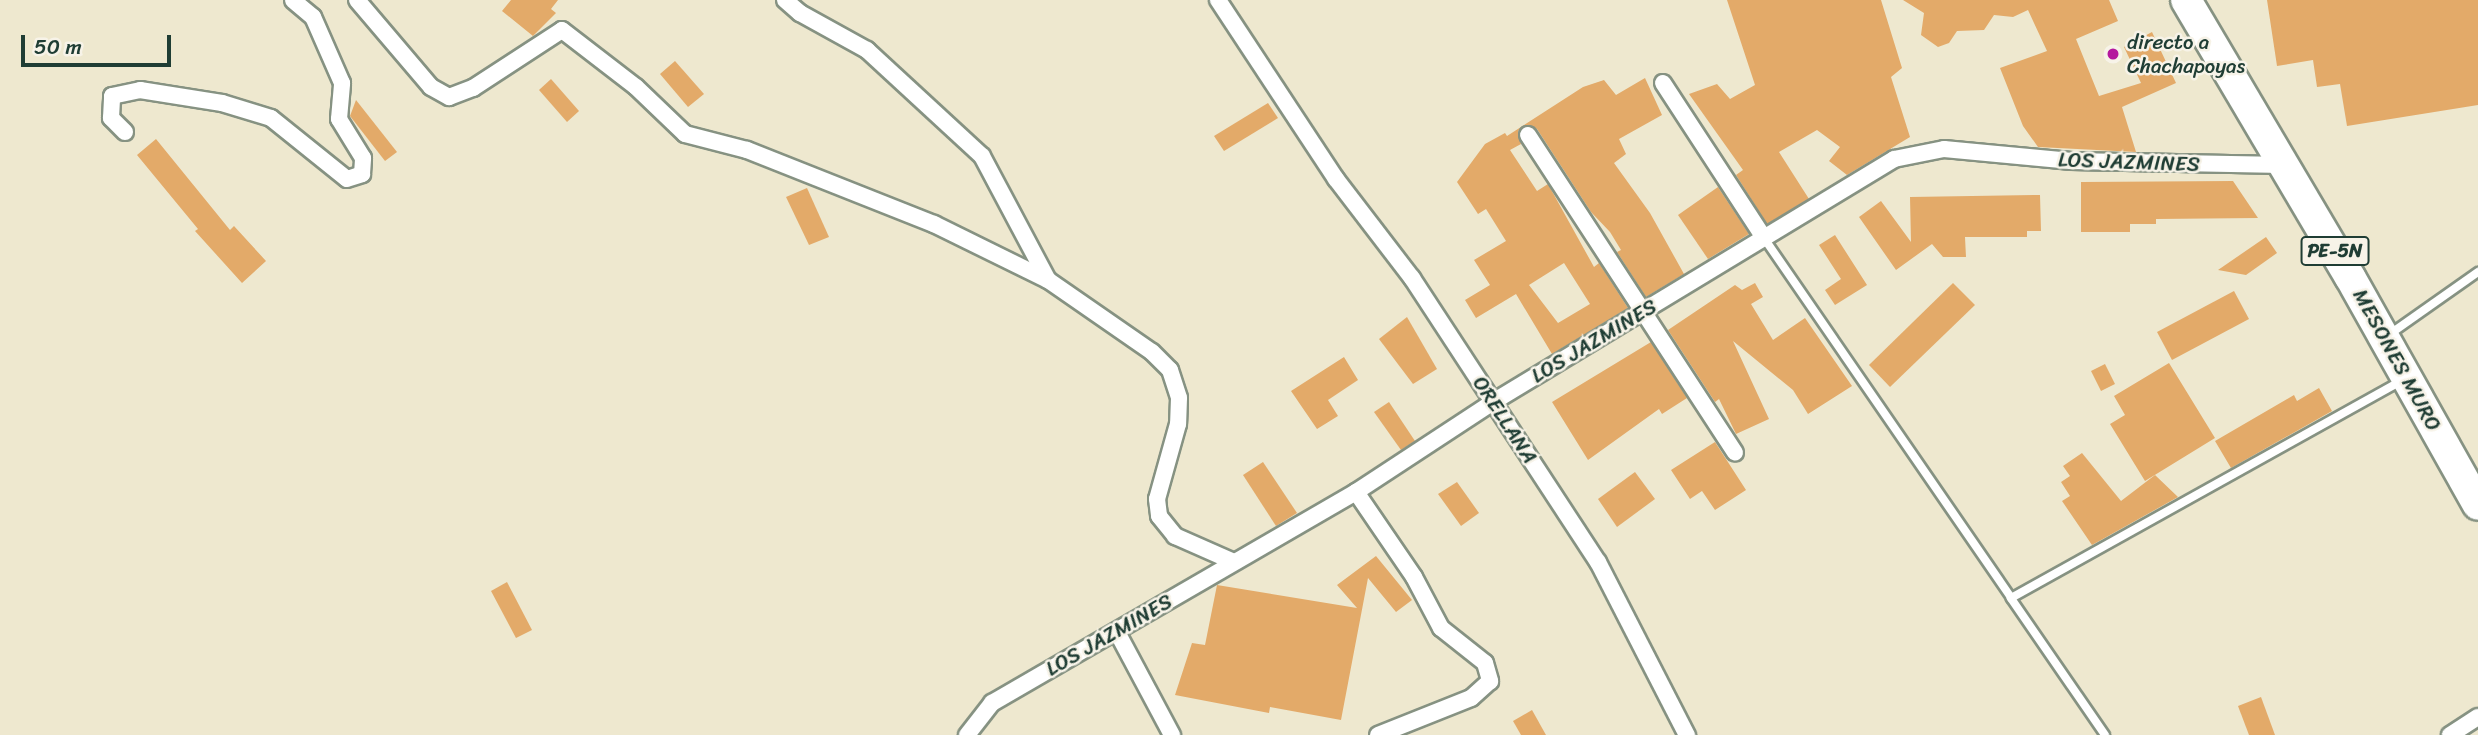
<!DOCTYPE html>
<html>
<head>
<meta charset="utf-8">
<style>
  body { margin:0 }
  #map { position:relative; width:2478px; height:735px; overflow:hidden; background:#eee8cf; font-family:Sriracha,sans-serif }
  div>[style] { position:absolute }
  [style*='--x'] { left:calc(var(--x)*1px); top:calc(var(--y)*1px); width:calc(var(--w)*1px); rotate:calc(var(--a)*1deg) }
  .building>* { inset:0; background:#e3aa69 }
  .roads { filter:drop-shadow(2px 0 #869282) drop-shadow(-2px 0 #869282) drop-shadow(0 2px #869282) drop-shadow(0 -2px #869282) }
  .lane>* { height:8px; margin:-4px; padding:0 4px; transform-origin:4px; border-radius:4px; background:#fff }
  .street>* { height:16px; margin:-8px; padding:0 8px; transform-origin:8px; border-radius:8px; background:#fff }
  .highway>* { height:30px; margin:-15px; padding:0 15px; transform-origin:15px; border-radius:15px; background:#fff }
  .dots>* { width:19px; height:19px; translate:-50% -50%; box-sizing:border-box; border:4px solid #f7f3e8; border-radius:50% }
  span { translate:-50% -50%; white-space:nowrap; text-align:center; line-height:1.15; -webkit-text-stroke:5px #f7f3e8; paint-order:stroke }
  .shield-label span { padding:2px 5px; background:#f7f3e8; border:2px solid; border-radius:5px; -webkit-text-stroke-width:0 }
  .shield-label { font-size:19px; color:#1f3d34; font-weight:700 }
  .poi-label { font-size:21px; color:#1f3d34 }
  .left { translate:0 -50%; text-align:left }
  .street-label { font-size:21px; color:#1f3d34 }
  .scale { position:absolute; left:21px; top:35px; width:150px; height:32px; box-sizing:border-box; border:4px solid #1f3d34; border-top:0; padding-left:9px; font-size:21px; line-height:24px; white-space:nowrap; color:#1f3d34; -webkit-text-stroke:5px #f7f3e8; paint-order:stroke }
</style>
</head>
<body>
<div id="map">
  <div class="building">
    <i style="clip-path:polygon(511px 0,558px 0,551px 9px,556px 13px,533px 36px,502px 11px)"></i>
    <i style="clip-path:polygon(1727px 0,1881px 0,1902px 68px,1891px 77px,1910px 137px,1847px 175px,1829px 161px,1840px 147px,1817px 130px,1779px 152px,1809px 199px,1767px 224px,1736px 175px,1743px 170px,1689px 94px,1717px 84px,1730px 99px,1755px 85px)"></i>
    <i style="clip-path:polygon(1903px 0,2109px 0,2118px 21px,2076px 39px,2099px 96px,2141px 83px,2124px 47px,2152px 32px,2176px 83px,2122px 107px,2136px 152px,2038px 147px,2023px 126px,2000px 68px,2047px 51px,2028px 10px,2013px 17px,1994px 15px,1984px 30px,1957px 31px,1949px 43px,1938px 47px,1921px 35px,1924px 13px)"></i>
    <i style="clip-path:polygon(2267px 0,2478px 0,2478px 105px,2347px 126px,2340px 84px,2317px 87px,2313px 60px,2277px 66px)"></i>
    <i style="clip-path:polygon(675px 61px,704px 94px,688px 107px,660px 74px)"></i>
    <i style="clip-path:polygon(evenodd,1645px 78px,1662px 115px,1619px 139px,1626px 154px,1614px 163px,1650px 213px,1684px 274px,1646px 297px,1617px 252px,1621px 250px,1610px 232px,1591px 212px,1537px 129px,1527px 125px,1518px 131px,1521px 144px,1510px 150px,1537px 191px,1548px 184px,1594px 267px,1599px 263px,1628px 308px,1552px 354px,1516px 294px,1476px 318px,1465px 300px,1490px 285px,1474px 260px,1506px 241px,1486px 209px,1478px 214px,1457px 182px,1485px 144px,1505px 133px,1507px 136px,1583px 87px,1604px 80px,1616px 95px,1645px 78px,1564px 263px,1590px 304px,1558px 323px,1529px 285px,1564px 263px)"></i>
    <i style="clip-path:polygon(551px 79px,579px 111px,567px 122px,539px 90px)"></i>
    <i style="clip-path:polygon(356px 100px,397px 152px,385px 161px,350px 116px)"></i>
    <i style="clip-path:polygon(1268px 103px,1278px 118px,1224px 151px,1214px 136px)"></i>
    <i style="clip-path:polygon(156px 139px,230px 230px,234px 226px,266px 261px,242px 283px,195px 231px,198px 229px,137px 155px)"></i>
    <i style="clip-path:polygon(2233px 181px,2258px 218px,2156px 219px,2156px 224px,2130px 224px,2130px 232px,2081px 232px,2081px 182px)"></i>
    <i style="clip-path:polygon(1718px 187px,1749px 234px,1708px 259px,1678px 215px)"></i>
    <i style="clip-path:polygon(807px 188px,829px 237px,809px 245px,786px 197px)"></i>
    <i style="clip-path:polygon(2040px 195px,2041px 231px,2027px 231px,2027px 237px,1965px 237px,1966px 257px,1943px 257px,1932px 244px,1896px 270px,1859px 217px,1881px 201px,1911px 242px,1910px 197px)"></i>
    <i style="clip-path:polygon(1835px 235px,1867px 285px,1835px 305px,1825px 290px,1841px 279px,1819px 245px)"></i>
    <i style="clip-path:polygon(2266px 237px,2277px 253px,2246px 275px,2218px 270px)"></i>
    <i style="clip-path:polygon(1755px 283px,1763px 297px,1751px 304px,1773px 340px,1805px 318px,1852px 386px,1808px 414px,1793px 390px,1733px 341px,1769px 419px,1736px 434px,1719px 399px,1715px 402px,1668px 330px,1735px 285px,1742px 290px)"></i>
    <i style="clip-path:polygon(1953px 283px,1975px 305px,1890px 387px,1869px 365px)"></i>
    <i style="clip-path:polygon(2234px 291px,2249px 319px,2172px 360px,2157px 332px)"></i>
    <i style="clip-path:polygon(1407px 317px,1437px 369px,1413px 384px,1379px 339px)"></i>
    <i style="clip-path:polygon(1651px 342px,1687px 398px,1662px 414px,1659px 409px,1588px 460px,1552px 402px)"></i>
    <i style="clip-path:polygon(1344px 357px,1358px 380px,1328px 400px,1338px 416px,1317px 429px,1291px 391px)"></i>
    <i style="clip-path:polygon(2169px 363px,2215px 438px,2145px 481px,2110px 424px,2125px 415px,2114px 396px)"></i>
    <i style="clip-path:polygon(2105px 364px,2115px 384px,2101px 391px,2091px 371px)"></i>
    <i style="clip-path:polygon(2319px 388px,2332px 411px,2231px 468px,2215px 441px,2294px 395px,2297px 401px)"></i>
    <i style="clip-path:polygon(1389px 402px,1415px 441px,1401px 450px,1374px 412px)"></i>
    <i style="clip-path:polygon(1715px 442px,1746px 490px,1715px 510px,1702px 491px,1690px 499px,1671px 470px)"></i>
    <i style="clip-path:polygon(2082px 453px,2121px 501px,2155px 475px,2178px 497px,2092px 545px,2062px 501px,2070px 496px,2061px 482px,2070px 476px,2063px 466px)"></i>
    <i style="clip-path:polygon(1263px 462px,1297px 513px,1276px 526px,1243px 475px)"></i>
    <i style="clip-path:polygon(1635px 472px,1655px 499px,1617px 527px,1598px 499px)"></i>
    <i style="clip-path:polygon(1457px 482px,1479px 513px,1461px 526px,1438px 494px)"></i>
    <i style="clip-path:polygon(1376px 556px,1412px 600px,1396px 612px,1368px 578px,1341px 720px,1270px 707px,1269px 713px,1175px 695px,1192px 643px,1205px 645px,1217px 585px,1357px 608px,1337px 585px)"></i>
    <i style="clip-path:polygon(507px 582px,532px 630px,516px 638px,491px 591px)"></i>
    <i style="clip-path:polygon(2261px 697px,2275px 735px,2249px 735px,2238px 706px)"></i>
    <i style="clip-path:polygon(1532px 710px,1546px 735px,1521px 735px,1513px 721px)"></i>
  </div>
  <div class="roads">
    <div class="lane">
      <i style="--x:1764;--y:238;--w:437;--a:55.5"></i>
      <i style="--x:2390;--y:334;--w:108;--a:-35.2"></i>
      <i style="--x:2105;--y:735;--w:166;--a:-124.5"></i>
      <i style="--x:2011;--y:598;--w:446;--a:-29.1"></i>
    </div>
    <div class="street">
      <i style="--x:357;--y:0;--w:114;--a:49.6"></i>
      <i style="--x:431;--y:87;--w:21;--a:29"></i>
      <i style="--x:449;--y:97;--w:26;--a:-21"></i>
      <i style="--x:473;--y:88;--w:106;--a:-33.1"></i>
      <i style="--x:562;--y:30;--w:93;--a:37.6"></i>
      <i style="--x:636;--y:87;--w:68;--a:43.8"></i>
      <i style="--x:685;--y:134;--w:64;--a:14.5"></i>
      <i style="--x:747;--y:150;--w:201;--a:21.6"></i>
      <i style="--x:934;--y:224;--w:127;--a:26.2"></i>
      <i style="--x:1048;--y:280;--w:126;--a:34.7"></i>
      <i style="--x:1152;--y:352;--w:25;--a:45"></i>
      <i style="--x:1170;--y:370;--w:29;--a:72"></i>
      <i style="--x:1179;--y:398;--w:26;--a:92"></i>
      <i style="--x:1178;--y:424;--w:78;--a:105.6"></i>
      <i style="--x:1157;--y:499;--w:17;--a:83"></i>
      <i style="--x:1159;--y:516;--w:26;--a:51"></i>
      <i style="--x:1175;--y:536;--w:64;--a:23.8"></i>
      <i style="--x:785;--y:0;--w:20;--a:41"></i>
      <i style="--x:800;--y:13;--w:77;--a:28.9"></i>
      <i style="--x:867;--y:50;--w:156;--a:42.7"></i>
      <i style="--x:982;--y:156;--w:140;--a:62"></i>
      <i style="--x:1218;--y:0;--w:214;--a:56.6"></i>
      <i style="--x:1336;--y:179;--w:125;--a:52.5"></i>
      <i style="--x:1412;--y:278;--w:339;--a:56.8"></i>
      <i style="--x:1598;--y:562;--w:195;--a:62.8"></i>
      <i style="--x:1663;--y:83;--w:185;--a:56.9"></i>
      <i style="--x:125;--y:132;--w:20;--a:-135"></i>
      <i style="--x:111;--y:118;--w:22;--a:-87"></i>
      <i style="--x:112;--y:96;--w:29;--a:-12"></i>
      <i style="--x:140;--y:90;--w:83;--a:9"></i>
      <i style="--x:222;--y:103;--w:51;--a:17"></i>
      <i style="--x:271;--y:118;--w:97;--a:38.8"></i>
      <i style="--x:347;--y:179;--w:16;--a:-18"></i>
      <i style="--x:362;--y:174;--w:16;--a:-86"></i>
      <i style="--x:363;--y:158;--w:46;--a:-121.6"></i>
      <i style="--x:339;--y:119;--w:36;--a:-85"></i>
      <i style="--x:342;--y:83;--w:72;--a:-113.7"></i>
      <i style="--x:313;--y:17;--w:26;--a:-140"></i>
      <i style="--x:1528;--y:135;--w:379;--a:56.9"></i>
      <i style="--x:1356;--y:492;--w:103;--a:55.7"></i>
      <i style="--x:1414;--y:577;--w:58;--a:62.1"></i>
      <i style="--x:1441;--y:628;--w:56;--a:38.5"></i>
      <i style="--x:1485;--y:663;--w:19;--a:74"></i>
      <i style="--x:1490;--y:681;--w:25;--a:138"></i>
      <i style="--x:1471;--y:698;--w:100;--a:158.3"></i>
      <i style="--x:1117;--y:632;--w:117;--a:61.9"></i>
      <i style="--x:967;--y:735;--w:41;--a:-52"></i>
      <i style="--x:992;--y:703;--w:421;--a:-30.1"></i>
      <i style="--x:1356;--y:492;--w:164;--a:-33.3"></i>
      <i style="--x:1493;--y:402;--w:469;--a:-31.2"></i>
      <i style="--x:1894;--y:159;--w:51;--a:-11.3"></i>
      <i style="--x:1944;--y:149;--w:128;--a:5.4"></i>
      <i style="--x:2071;--y:161;--w:213;--a:1.1"></i>
      <i style="--x:2450;--y:735;--w:33;--a:-33"></i>
    </div>
    <div class="highway">
      <i style="--x:2186;--y:0;--w:322;--a:59.4"></i>
      <i style="--x:2350;--y:277;--w:261;--a:60.7"></i>
    </div>
  </div>
  <div class="dots">
    <i style="left:2113px;top:54px;background:#b5179e"></i>
  </div>
  <div class="shield-label">
    <span style="left:2335px;top:251px">PE-5N</span>
  </div>
  <div class="poi-label">
    <span class="left" style="left:2127px;top:54px">directo a<br>Chachapoyas</span>
  </div>
  <div class="street-label">
    <span style="left:2129px;top:162px;rotate:2deg">LOS JAZMINES</span>
    <span style="left:1594px;top:341px;rotate:-31deg">LOS JAZMINES</span>
    <span style="left:2397px;top:360px;rotate:61deg">MESONES MURO</span>
    <span style="left:1505px;top:420px;rotate:57deg">ORELLANA</span>
    <span style="left:1109px;top:635px;rotate:-30deg">LOS JAZMINES</span>
  </div>
  <div class="scale">50 m</div>
</div>
</body>
</html>
